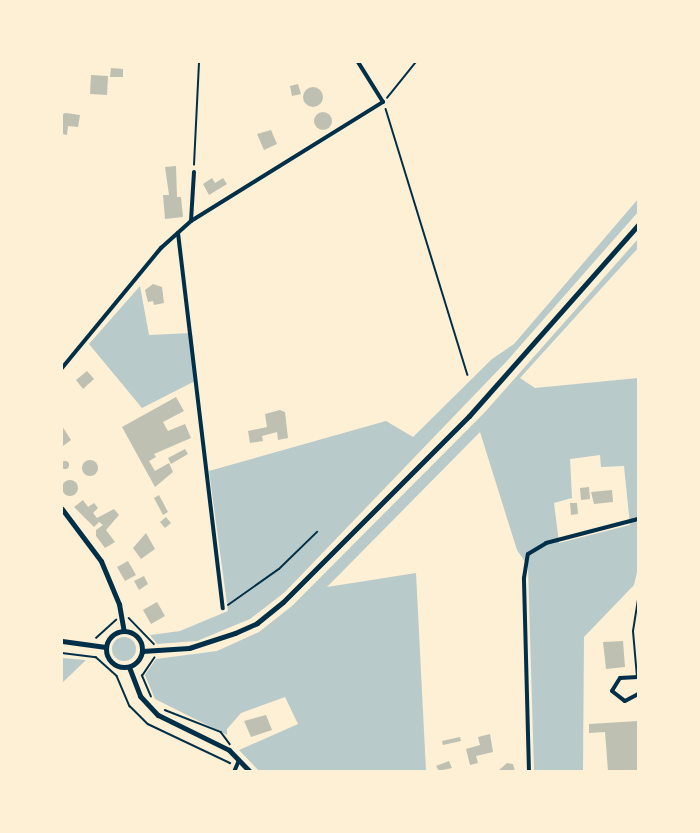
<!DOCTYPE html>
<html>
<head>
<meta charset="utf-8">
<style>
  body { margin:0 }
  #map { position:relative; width:700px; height:833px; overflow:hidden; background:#fdf0d5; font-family:Rubik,sans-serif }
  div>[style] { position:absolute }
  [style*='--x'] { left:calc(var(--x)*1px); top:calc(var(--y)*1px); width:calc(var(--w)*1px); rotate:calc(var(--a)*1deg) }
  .green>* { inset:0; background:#b9caca }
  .round { border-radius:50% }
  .building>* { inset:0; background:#bec0b2 }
  .path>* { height:1.5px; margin:-0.75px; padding:0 0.75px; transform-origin:0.75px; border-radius:0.75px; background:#003049 }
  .service>* { height:2px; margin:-1px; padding:0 1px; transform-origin:1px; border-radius:1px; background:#003049 }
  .minor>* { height:4px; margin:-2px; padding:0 2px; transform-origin:2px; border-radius:2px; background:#003049 }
  .tertiary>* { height:5px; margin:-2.5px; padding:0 2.5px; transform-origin:2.5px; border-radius:2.5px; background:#003049 }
  .secondary>* { height:5px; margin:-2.5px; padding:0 2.5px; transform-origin:2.5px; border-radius:2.5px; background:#003049 }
  .secondary>.ring { margin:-2.5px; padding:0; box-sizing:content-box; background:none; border:5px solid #003049; border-radius:50% }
  span { translate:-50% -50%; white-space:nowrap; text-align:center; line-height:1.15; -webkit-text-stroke:5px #fdf0d5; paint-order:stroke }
  .frame { position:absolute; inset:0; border:63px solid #fdf0d5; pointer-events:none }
</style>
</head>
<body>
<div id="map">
  <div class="green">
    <i style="clip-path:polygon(638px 199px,638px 212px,506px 362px,285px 592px,250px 619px,197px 641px,157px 644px,150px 635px,180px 631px,228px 611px,209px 471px,386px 421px,413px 437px,492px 359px,514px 344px)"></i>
    <i style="clip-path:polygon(evenodd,638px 239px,638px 248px,520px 378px,535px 388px,638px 378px,638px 568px,634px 585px,584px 637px,583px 771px,534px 771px,528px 566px,517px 550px,480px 432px,327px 587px,416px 573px,426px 771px,259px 771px,239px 750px,298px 724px,285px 697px,241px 713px,227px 729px,227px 735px,155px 699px,145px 675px,156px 659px,217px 651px,259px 632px,292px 606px,485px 412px,638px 239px,600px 455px,601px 467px,624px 466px,630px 525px,559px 543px,554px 503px,572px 498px,570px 459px,600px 455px)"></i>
    <i style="clip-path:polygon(140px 286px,149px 335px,192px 333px,197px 380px,142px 408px,89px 344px)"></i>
    <i class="round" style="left:112px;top:637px;width:24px;height:24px"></i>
    <i style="clip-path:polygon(62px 658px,86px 660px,62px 683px)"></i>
  </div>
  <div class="building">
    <i style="clip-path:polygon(111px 68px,123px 69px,123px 77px,110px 77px)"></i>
    <i style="clip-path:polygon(91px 75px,108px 76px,107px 95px,90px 94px)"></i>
    <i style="clip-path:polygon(298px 84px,301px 94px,292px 96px,290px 86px)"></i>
    <i class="round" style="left:303px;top:87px;width:20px;height:20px"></i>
    <i class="round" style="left:314px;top:112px;width:18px;height:18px"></i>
    <i style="clip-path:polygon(66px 113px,80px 115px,78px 127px,68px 126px,67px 135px,62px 134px,62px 114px)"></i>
    <i style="clip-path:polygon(271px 130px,277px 144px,264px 150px,257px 134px)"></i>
    <i style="clip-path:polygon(176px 166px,177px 197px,181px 197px,183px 217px,165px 219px,163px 195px,169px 195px,165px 167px)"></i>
    <i style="clip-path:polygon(212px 178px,215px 183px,223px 178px,227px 184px,209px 195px,203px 184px)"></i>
    <i style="clip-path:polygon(153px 284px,162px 287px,164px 303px,154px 305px,153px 301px,148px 302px,145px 290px)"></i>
    <i style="clip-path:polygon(87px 371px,94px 379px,83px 389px,76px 380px)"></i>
    <i style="clip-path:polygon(176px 397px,184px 411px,163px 422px,168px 431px,185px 424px,191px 438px,154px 454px,156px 457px,149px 461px,155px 471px,169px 463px,173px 472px,155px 487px,122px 427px)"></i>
    <i style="clip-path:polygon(280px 410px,285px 412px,288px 438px,278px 440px,277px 432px,262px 436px,263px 441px,250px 443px,248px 431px,267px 427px,265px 414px)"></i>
    <i style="clip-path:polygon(62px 426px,71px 440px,63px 446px,62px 444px)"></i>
    <i style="clip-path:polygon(185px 449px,188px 454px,171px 464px,168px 458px)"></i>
    <i class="round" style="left:82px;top:460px;width:16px;height:16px"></i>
    <i class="round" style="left:61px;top:461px;width:8px;height:8px"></i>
    <i class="round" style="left:62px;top:480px;width:16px;height:16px"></i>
    <i style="clip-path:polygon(589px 487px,590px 499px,581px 500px,580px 488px)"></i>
    <i style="clip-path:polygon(612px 490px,613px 502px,594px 504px,591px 492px)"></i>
    <i style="clip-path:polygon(159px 495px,168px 512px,163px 515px,154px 498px)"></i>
    <i style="clip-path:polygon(83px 500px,88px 507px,94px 503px,98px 508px,93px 513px,97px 518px,114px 509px,119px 515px,106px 530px,115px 542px,105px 548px,96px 536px,96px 530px,103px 525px,99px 522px,94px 527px,74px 507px)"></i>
    <i style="clip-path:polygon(570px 503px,577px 503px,578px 514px,571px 515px)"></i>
    <i style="clip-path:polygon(166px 517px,171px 523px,165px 528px,160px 522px)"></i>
    <i style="clip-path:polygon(146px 533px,155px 549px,141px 559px,133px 548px)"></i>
    <i style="clip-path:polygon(128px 561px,136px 575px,125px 581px,117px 567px)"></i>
    <i style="clip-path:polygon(144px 576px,148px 584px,139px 590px,134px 581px)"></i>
    <i style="clip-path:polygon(157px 602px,165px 616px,151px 624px,143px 610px)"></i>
    <i style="clip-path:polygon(623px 641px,625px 667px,606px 669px,603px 642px)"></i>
    <i style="clip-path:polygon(266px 715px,272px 730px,251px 737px,244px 721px)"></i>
    <i style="clip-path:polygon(638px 721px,638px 771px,608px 771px,605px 732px,589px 733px,589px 724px)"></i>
    <i style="clip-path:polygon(490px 734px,493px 752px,476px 756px,478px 763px,470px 765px,466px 749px,480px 745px,478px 737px)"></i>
    <i style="clip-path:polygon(460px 737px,461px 741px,443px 745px,442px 741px)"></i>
    <i style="clip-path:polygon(449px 761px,452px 768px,439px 771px,436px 766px)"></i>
    <i style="clip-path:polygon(507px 763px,513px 764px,515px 771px,498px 771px)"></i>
  </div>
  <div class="path">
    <i style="--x:387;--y:98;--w:46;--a:-51.1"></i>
    <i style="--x:386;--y:109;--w:278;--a:72.9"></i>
    <i style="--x:194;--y:165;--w:103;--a:-87.2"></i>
    <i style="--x:228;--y:605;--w:62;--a:-35.2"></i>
    <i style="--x:279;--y:569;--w:53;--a:-44.2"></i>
    <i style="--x:129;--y:618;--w:36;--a:46"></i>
    <i style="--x:96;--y:638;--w:27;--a:-42"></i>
    <i style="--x:62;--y:653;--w:34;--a:7"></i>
    <i style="--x:96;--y:657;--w:28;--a:42"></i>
    <i style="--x:117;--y:676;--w:33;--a:67"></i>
    <i style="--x:130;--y:706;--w:25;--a:45"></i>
    <i style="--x:148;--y:724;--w:91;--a:25.4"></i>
    <i style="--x:151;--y:697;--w:23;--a:-113"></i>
    <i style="--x:142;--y:676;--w:22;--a:-56"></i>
    <i style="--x:165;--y:710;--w:60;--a:21.4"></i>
    <i style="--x:221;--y:732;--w:15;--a:53"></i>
  </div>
  <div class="service">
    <i style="--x:637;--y:677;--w:46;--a:-95"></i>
    <i style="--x:633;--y:631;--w:32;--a:-81"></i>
  </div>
  <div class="minor">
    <i style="--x:191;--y:221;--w:49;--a:-86.5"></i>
    <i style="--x:178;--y:233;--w:378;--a:83.2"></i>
    <i style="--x:62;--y:368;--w:156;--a:-50.5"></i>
    <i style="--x:161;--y:248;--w:40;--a:-42"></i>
    <i style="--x:191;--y:221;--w:226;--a:-31.8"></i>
    <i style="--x:383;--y:102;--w:47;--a:-122"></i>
    <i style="--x:638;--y:677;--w:18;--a:177"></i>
    <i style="--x:620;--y:678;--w:15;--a:122"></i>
    <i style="--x:612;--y:691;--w:16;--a:38"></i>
    <i style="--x:625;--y:701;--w:15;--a:-28"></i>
    <i style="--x:234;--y:772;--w:13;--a:-67"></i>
    <i style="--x:529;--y:772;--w:194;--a:-91.5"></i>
    <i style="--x:524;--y:578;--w:24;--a:-81"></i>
    <i style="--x:528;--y:554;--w:21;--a:-31"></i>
    <i style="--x:546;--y:543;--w:95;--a:-14.6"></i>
  </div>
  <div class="tertiary">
    <i style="--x:62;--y:509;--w:65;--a:53.1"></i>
    <i style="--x:101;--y:561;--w:47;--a:67.3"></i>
    <i style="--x:119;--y:604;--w:27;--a:80"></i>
    <i style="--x:129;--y:667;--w:31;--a:69"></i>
    <i style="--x:140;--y:696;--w:26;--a:47"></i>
    <i style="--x:158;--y:715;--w:79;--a:26.2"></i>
    <i style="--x:229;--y:750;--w:30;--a:46"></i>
  </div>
  <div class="secondary">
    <i class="ring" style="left:106px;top:631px;width:31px;height:31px"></i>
    <i style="--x:62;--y:641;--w:44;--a:7.8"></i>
    <i style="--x:142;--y:651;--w:47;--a:-3.7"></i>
    <i style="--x:189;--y:648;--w:48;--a:-18.1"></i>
    <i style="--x:235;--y:633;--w:24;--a:-24"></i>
    <i style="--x:257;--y:623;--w:33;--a:-39"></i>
    <i style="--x:283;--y:602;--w:263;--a:-45"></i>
    <i style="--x:469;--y:416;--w:255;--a:-48.5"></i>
  </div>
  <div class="frame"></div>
</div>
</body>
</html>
